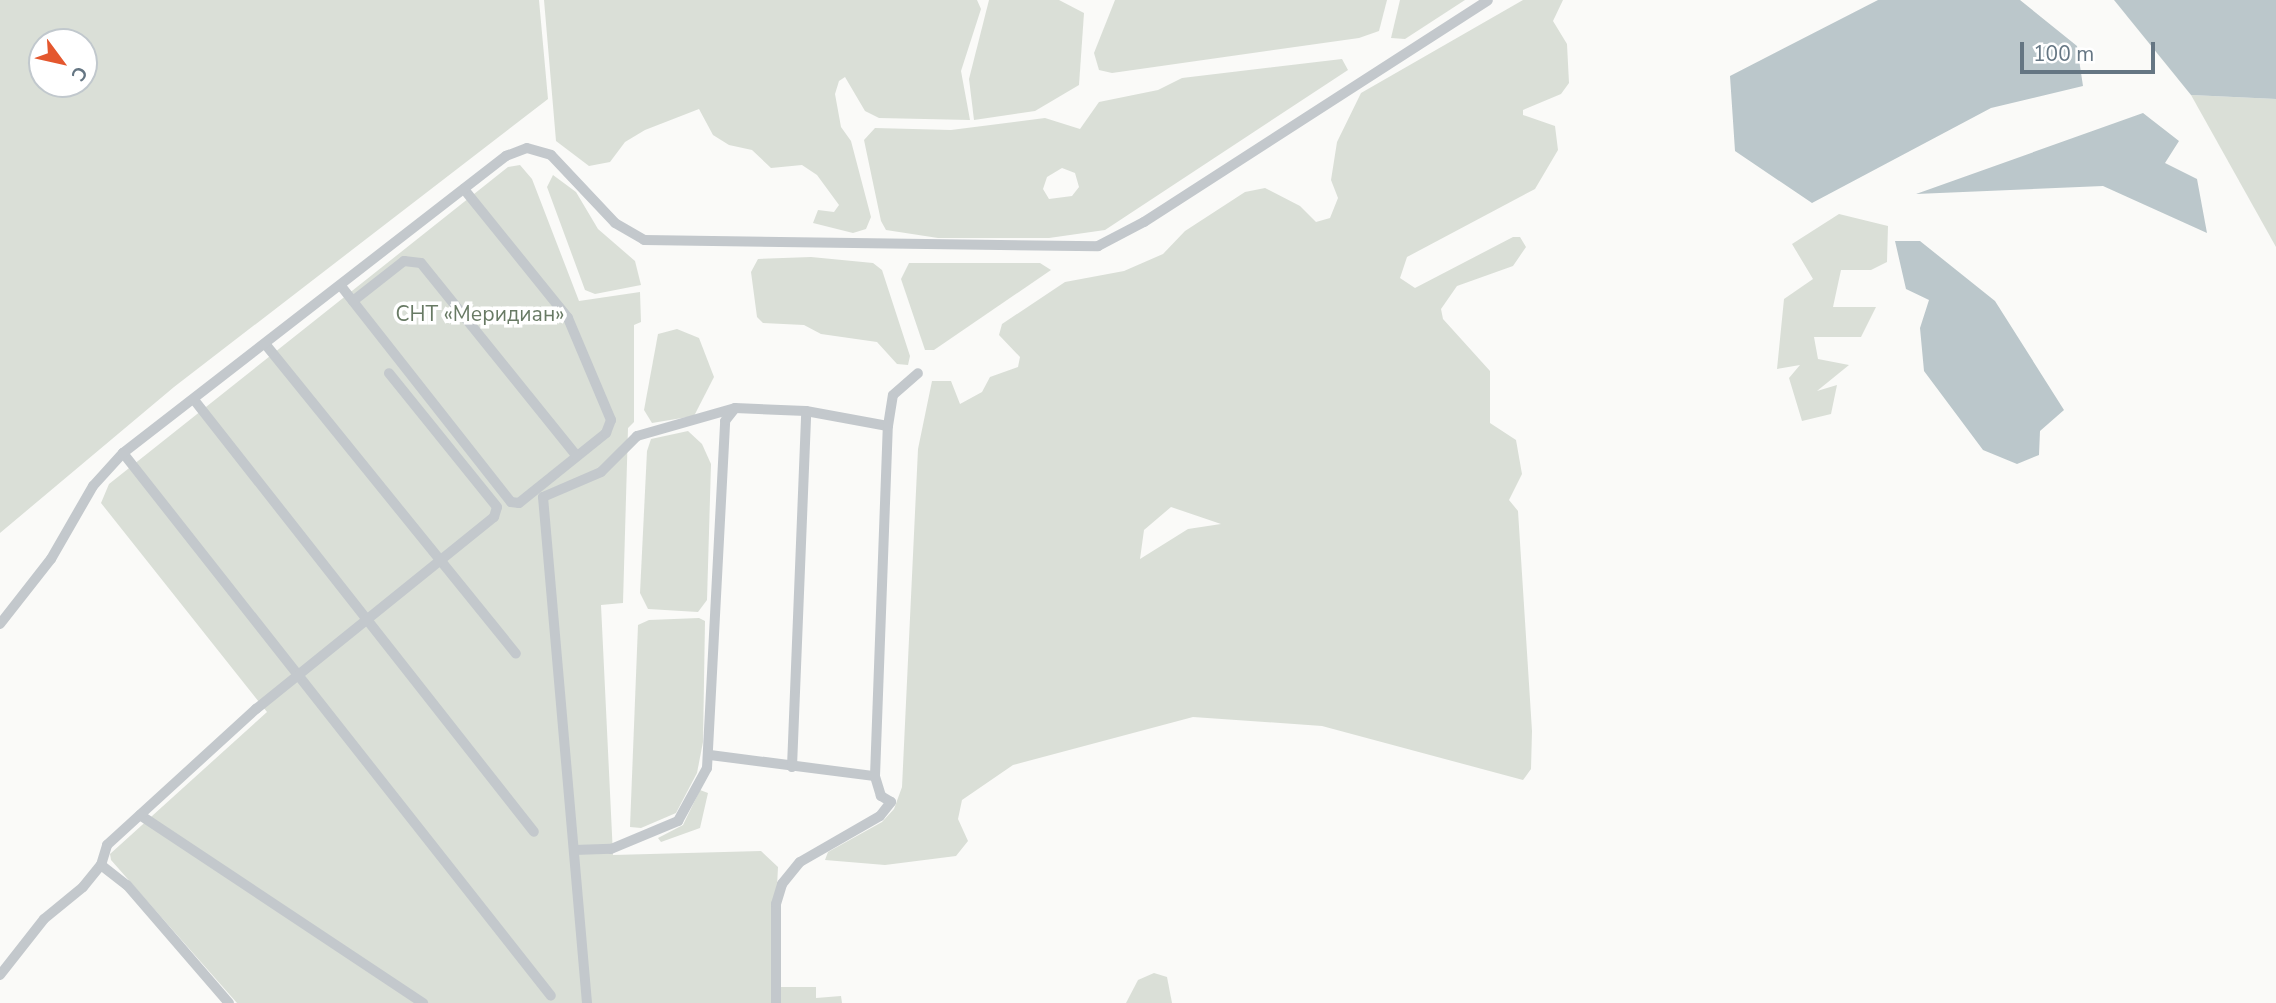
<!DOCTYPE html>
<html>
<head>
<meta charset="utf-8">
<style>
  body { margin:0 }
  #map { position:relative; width:2276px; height:1003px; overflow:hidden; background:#fafaf8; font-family:"Nunito Sans",sans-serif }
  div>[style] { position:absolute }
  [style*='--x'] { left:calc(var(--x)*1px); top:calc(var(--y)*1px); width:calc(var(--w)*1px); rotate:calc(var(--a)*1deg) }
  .green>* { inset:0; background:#dadfd7 }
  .water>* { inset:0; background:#bbc7cb }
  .minor>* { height:10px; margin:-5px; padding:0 5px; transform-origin:5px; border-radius:5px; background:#c3c8cc }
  span { translate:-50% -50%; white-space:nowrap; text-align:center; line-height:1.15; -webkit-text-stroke:7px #fff; paint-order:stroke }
  .park-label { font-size:21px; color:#687a64 }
  .north { position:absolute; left:28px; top:28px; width:70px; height:70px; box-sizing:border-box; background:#fff; border:2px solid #c1c8cd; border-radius:50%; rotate:123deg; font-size:19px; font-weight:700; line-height:28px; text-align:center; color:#657683 }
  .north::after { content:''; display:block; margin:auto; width:24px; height:32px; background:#e4572e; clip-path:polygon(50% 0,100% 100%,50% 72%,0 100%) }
  .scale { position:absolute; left:2020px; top:42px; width:135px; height:32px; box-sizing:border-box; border:4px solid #657683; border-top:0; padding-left:9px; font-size:21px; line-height:24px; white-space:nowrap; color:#657683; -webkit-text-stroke:5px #fff; paint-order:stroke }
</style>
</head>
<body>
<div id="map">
  <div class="green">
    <i style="clip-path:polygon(evenodd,0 0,539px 0,548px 99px,174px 387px,0 533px,0 0,42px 42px,84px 42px,84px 84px,42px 84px,42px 42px)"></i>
    <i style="clip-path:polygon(544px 0,977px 0,981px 9px,961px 71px,970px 120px,879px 118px,865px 111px,845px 77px,839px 81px,835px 94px,841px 127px,851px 141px,871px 217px,866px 229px,853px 233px,813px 223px,818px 210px,834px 212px,839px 205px,817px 175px,802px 165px,771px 168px,752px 150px,729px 145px,713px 135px,699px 109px,645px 130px,625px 142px,610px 162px,589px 166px,556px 141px)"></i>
    <i style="clip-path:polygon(989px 0,1059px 0,1084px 13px,1079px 85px,1035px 111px,974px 120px,969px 79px)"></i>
    <i style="clip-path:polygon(1115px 0,1387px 0,1379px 31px,1359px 38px,1112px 73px,1099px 70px,1094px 53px)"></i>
    <i style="clip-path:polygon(1400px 0,1465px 0,1405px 39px,1391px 38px)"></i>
    <i style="clip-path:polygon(evenodd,1523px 0,1563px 0,1553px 21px,1567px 44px,1569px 83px,1561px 94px,1523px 110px,1523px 115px,1555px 126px,1558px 150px,1535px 189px,1407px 257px,1400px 278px,1415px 288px,1513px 237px,1520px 237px,1526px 247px,1513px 266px,1457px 286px,1441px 309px,1443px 319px,1490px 371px,1490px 423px,1516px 440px,1522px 474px,1509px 500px,1518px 511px,1532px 731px,1531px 769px,1523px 780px,1322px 726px,1193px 717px,1013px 765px,962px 800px,958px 819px,968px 841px,956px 856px,885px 865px,825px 860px,828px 852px,882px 822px,894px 809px,902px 787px,918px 449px,932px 381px,951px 381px,960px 404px,982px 392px,990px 377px,1018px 367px,1020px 357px,999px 335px,1002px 324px,1065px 282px,1124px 271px,1163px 254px,1185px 231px,1245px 192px,1265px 188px,1300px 206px,1316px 222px,1330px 218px,1338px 198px,1331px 180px,1337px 142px,1361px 93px,1523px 0,1171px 507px,1221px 524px,1188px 529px,1140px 559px,1144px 530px,1171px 507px)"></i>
    <i style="clip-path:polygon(evenodd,1342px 59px,1348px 70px,1105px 230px,1049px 238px,938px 238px,886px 230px,881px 221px,864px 140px,875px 128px,951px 130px,1045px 118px,1080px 129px,1099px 102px,1158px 90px,1182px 78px,1342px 59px,1062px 168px,1075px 173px,1079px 187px,1072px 196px,1049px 199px,1043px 189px,1047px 177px,1062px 168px)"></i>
    <i style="clip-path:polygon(2191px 95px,2276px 99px,2276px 247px)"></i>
    <i style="clip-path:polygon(520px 165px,532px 179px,579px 301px,640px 292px,641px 322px,634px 325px,634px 422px,628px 428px,623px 603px,601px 605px,613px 855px,761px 851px,778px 867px,772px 987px,816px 987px,816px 998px,841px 996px,842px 1003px,237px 1003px,111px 860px,110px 854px,267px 712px,101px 503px,109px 484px,508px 167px)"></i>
    <i style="clip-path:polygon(553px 175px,576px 192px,598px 229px,635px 261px,641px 285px,595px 294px,585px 290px,547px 187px)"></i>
    <i style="clip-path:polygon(1839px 214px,1888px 226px,1887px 262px,1871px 270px,1841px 270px,1833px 307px,1876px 307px,1861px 337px,1814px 337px,1818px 359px,1849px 365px,1817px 391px,1837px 385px,1831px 414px,1802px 421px,1789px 378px,1800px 365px,1777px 369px,1784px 299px,1813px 279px,1792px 244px)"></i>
    <i style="clip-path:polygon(811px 257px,873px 263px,882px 270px,910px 356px,908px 365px,897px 364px,877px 342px,821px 334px,804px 325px,763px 323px,757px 317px,751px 272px,758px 259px)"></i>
    <i style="clip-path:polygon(909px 263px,1040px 263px,1051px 270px,934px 350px,925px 350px,901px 279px)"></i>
    <i style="clip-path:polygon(677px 329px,699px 338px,714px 377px,694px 416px,652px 423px,644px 410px,658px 334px)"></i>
    <i style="clip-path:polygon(688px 431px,702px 444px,711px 464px,707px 600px,698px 612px,648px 609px,640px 593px,647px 451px,651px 439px)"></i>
    <i style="clip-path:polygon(699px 618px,705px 621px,703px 742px,697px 773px,676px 813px,641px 828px,630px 827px,638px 625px,649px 620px)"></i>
    <i style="clip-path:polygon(700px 790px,708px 793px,700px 828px,661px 842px,658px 838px,683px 825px)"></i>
    <i style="clip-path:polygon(1154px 973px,1167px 977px,1172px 1003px,1126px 1003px,1138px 980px)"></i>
  </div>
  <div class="water">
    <i style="clip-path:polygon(1878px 0,2020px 0,2077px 46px,2083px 86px,1991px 108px,1812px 203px,1735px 151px,1730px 76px)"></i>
    <i style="clip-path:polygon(2114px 0,2276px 0,2276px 99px,2191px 95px)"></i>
    <i style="clip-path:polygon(2143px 113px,2179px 141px,2165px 163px,2197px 179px,2207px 233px,2103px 186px,1916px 194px)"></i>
    <i style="clip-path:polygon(1895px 241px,1920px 241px,1995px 301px,2064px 410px,2040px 431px,2039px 455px,2017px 464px,1983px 450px,1924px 371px,1920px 328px,1929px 300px,1906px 289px)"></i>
  </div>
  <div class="minor">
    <i style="--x:341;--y:286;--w:275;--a:51.8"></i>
    <i style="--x:511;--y:502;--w:8;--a:7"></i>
    <i style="--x:519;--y:503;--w:112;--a:-38.8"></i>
    <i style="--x:606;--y:433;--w:14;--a:-69"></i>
    <i style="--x:611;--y:420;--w:111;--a:-112.9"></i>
    <i style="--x:568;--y:318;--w:166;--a:-128.9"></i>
    <i style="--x:353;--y:301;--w:65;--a:-38.1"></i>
    <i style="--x:404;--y:261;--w:17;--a:7"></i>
    <i style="--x:421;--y:263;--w:248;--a:51.1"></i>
    <i style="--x:266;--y:345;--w:397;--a:51"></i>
    <i style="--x:195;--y:401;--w:548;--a:51.81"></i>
    <i style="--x:123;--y:453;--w:691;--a:51.75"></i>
    <i style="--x:0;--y:624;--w:83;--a:-51.9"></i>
    <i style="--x:51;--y:559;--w:84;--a:-60.1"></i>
    <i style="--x:93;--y:486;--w:45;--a:-47.7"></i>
    <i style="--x:123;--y:453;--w:485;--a:-37.8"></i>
    <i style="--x:506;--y:156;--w:22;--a:-21"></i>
    <i style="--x:527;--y:148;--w:25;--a:16"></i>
    <i style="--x:551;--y:155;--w:93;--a:46.7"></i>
    <i style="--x:615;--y:223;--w:34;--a:30"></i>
    <i style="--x:644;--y:240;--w:454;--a:0.8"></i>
    <i style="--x:1098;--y:246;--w:52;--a:-27.6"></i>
    <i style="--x:1144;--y:222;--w:409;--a:-32.8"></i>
    <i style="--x:710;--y:755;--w:166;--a:7.3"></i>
    <i style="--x:875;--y:776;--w:350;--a:-87.9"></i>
    <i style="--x:792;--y:767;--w:356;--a:-87.7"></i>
    <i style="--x:140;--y:815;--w:340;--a:33.6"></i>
    <i style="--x:574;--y:850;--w:37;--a:-2"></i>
    <i style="--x:611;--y:849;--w:73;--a:-22.7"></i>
    <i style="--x:678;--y:821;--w:60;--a:-61.3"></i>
    <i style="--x:707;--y:768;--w:347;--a:-87"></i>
    <i style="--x:725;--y:421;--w:16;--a:-52"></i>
    <i style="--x:735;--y:408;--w:71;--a:2.4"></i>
    <i style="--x:806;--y:411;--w:83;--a:10.4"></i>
    <i style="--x:888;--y:426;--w:31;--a:-81"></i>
    <i style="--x:893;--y:395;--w:33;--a:-41"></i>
    <i style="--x:101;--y:865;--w:33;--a:38"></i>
    <i style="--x:127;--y:885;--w:156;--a:49.2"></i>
    <i style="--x:0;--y:975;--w:71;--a:-51.8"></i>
    <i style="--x:44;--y:919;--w:50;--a:-39.4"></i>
    <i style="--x:83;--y:887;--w:28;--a:-51"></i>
    <i style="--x:101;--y:865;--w:21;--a:-73"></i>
    <i style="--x:107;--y:845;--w:202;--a:-42.4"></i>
    <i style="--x:256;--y:709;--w:306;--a:-38.9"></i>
    <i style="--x:494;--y:517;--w:10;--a:-73"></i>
    <i style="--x:497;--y:507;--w:172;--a:-128.9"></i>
    <i style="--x:587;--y:1003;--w:508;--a:-94.97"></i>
    <i style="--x:543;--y:497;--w:63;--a:-23.3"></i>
    <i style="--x:601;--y:472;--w:51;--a:-45"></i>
    <i style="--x:637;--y:436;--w:102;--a:-15.9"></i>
    <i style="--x:776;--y:1003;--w:99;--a:-90"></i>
    <i style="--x:776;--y:904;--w:21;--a:-73"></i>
    <i style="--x:782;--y:884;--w:28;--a:-51"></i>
    <i style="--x:800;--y:862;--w:92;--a:-29.9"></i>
    <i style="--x:880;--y:816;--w:18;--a:-52"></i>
    <i style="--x:891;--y:802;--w:12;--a:-149"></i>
    <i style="--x:881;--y:796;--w:21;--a:-107"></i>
  </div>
  <div class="park-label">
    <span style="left:480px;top:314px">СНТ «Меридиан»</span>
  </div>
  <div class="north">С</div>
  <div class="scale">100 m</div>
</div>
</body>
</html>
